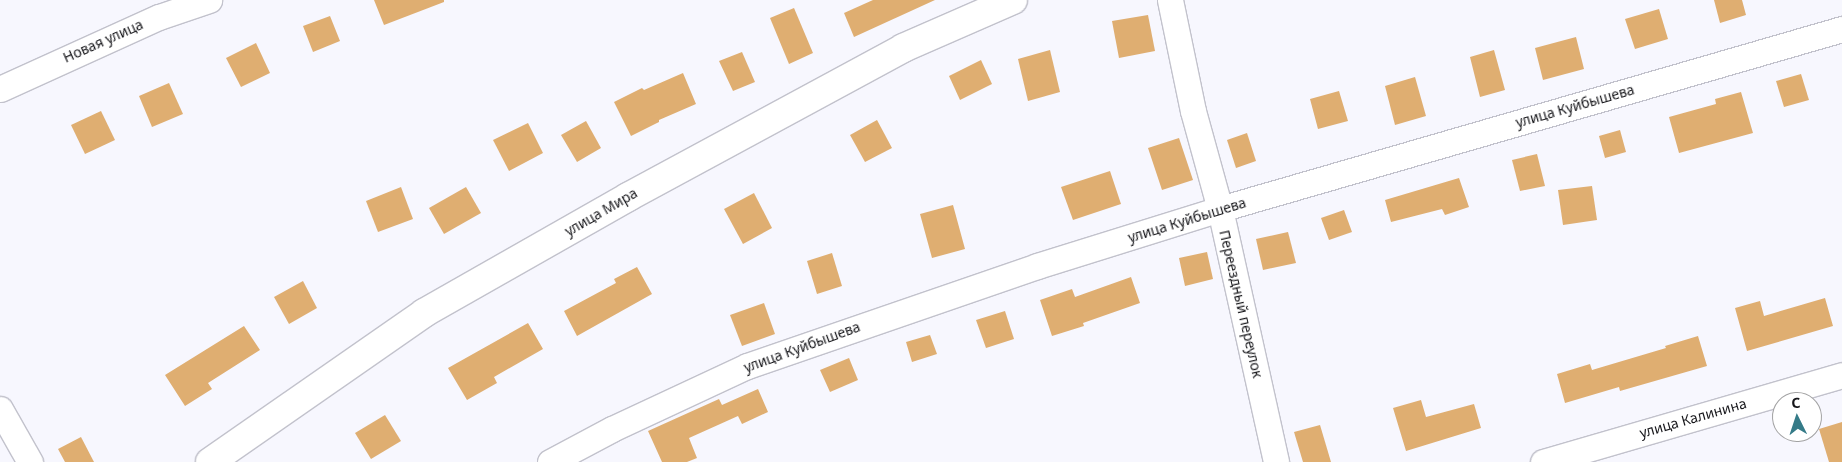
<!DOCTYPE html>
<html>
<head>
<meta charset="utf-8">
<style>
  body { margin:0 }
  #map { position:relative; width:1842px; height:462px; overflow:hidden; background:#f7f7fe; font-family:"Noto Sans",sans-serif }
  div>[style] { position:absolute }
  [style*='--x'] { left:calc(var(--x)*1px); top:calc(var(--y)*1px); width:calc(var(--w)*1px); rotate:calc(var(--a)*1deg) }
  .building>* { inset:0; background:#dfae71 }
  .roads { filter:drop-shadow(1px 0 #c2c2cc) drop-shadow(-1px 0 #c2c2cc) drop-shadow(0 1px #c2c2cc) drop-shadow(0 -1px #c2c2cc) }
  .minor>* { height:25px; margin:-12.5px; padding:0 12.5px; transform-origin:12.5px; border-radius:12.5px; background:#fff }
  .tertiary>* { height:28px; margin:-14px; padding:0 14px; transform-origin:14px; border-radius:14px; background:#fff }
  span { translate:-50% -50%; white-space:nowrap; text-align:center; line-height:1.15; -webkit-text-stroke:4.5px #fff; paint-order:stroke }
  .street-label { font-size:14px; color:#16161a }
  .north { position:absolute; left:1772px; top:392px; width:50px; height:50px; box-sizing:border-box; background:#fff; border:1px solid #a2a2a3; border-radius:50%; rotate:356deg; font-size:14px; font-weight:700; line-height:20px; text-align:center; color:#16161a }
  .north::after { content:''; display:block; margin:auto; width:18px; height:22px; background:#357b88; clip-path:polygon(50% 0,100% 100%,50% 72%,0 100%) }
</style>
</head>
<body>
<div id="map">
  <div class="building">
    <i style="clip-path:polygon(374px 0,444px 0,444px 2px,384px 25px)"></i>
    <i style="clip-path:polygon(873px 0,935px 0,854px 37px,844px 13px)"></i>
    <i style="clip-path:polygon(1714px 0,1742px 0,1746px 15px,1720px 23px)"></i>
    <i style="clip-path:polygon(794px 8px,813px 53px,789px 64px,770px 18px)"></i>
    <i style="clip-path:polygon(1659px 9px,1668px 39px,1635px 49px,1625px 19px)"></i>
    <i style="clip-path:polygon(1148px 15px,1155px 51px,1119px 58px,1112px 21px)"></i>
    <i style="clip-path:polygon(330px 16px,340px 41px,313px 52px,303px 26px)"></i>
    <i style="clip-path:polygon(1576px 37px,1584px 69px,1543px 80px,1535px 48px)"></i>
    <i style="clip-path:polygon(256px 43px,270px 73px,241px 87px,226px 58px)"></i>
    <i style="clip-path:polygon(1050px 50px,1060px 92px,1028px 101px,1018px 59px)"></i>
    <i style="clip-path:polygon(1494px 50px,1505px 90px,1480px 97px,1470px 57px)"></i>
    <i style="clip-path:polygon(742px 52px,755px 82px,733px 91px,719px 61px)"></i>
    <i style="clip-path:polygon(981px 60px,992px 84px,960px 100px,949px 76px)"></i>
    <i style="clip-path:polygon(683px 73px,696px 104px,659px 120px,659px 122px,631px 136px,614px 102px,642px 88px,644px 90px)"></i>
    <i style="clip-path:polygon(1801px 74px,1809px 100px,1784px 107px,1776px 81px)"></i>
    <i style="clip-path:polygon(1415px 77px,1426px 116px,1395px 125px,1385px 86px)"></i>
    <i style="clip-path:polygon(169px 83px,183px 114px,152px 127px,139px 96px)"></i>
    <i style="clip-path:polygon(1339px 91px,1348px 121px,1318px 129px,1310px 99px)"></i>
    <i style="clip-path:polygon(1741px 92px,1753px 133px,1679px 153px,1669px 117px,1716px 104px,1715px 99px)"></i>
    <i style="clip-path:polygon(101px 111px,115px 140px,85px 154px,71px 125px)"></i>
    <i style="clip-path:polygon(877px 120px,892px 148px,865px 162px,850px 135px)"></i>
    <i style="clip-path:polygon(586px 121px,601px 148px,577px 162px,561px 135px)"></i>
    <i style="clip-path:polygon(528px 123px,543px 153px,509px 171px,493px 140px)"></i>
    <i style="clip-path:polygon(1620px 130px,1626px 152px,1605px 158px,1599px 136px)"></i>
    <i style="clip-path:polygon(1247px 133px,1256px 161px,1236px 168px,1227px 140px)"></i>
    <i style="clip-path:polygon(1179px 138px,1193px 180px,1162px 190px,1148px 148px)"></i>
    <i style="clip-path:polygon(1537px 154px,1545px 186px,1520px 191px,1512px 160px)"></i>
    <i style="clip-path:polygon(1110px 171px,1121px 204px,1073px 220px,1061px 187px)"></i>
    <i style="clip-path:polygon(1459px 178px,1469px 207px,1445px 215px,1442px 209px,1391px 222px,1385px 200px)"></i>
    <i style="clip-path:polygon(1592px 186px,1597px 220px,1563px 225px,1558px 190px)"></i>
    <i style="clip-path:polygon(401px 187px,413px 219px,378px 232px,366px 201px)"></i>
    <i style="clip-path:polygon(466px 187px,481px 213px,444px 234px,429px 208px)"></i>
    <i style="clip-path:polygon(754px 193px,772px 228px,743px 244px,724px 209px)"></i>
    <i style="clip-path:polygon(953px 205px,965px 249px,932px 258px,920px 214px)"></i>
    <i style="clip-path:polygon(1344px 210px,1352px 232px,1329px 240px,1321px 218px)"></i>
    <i style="clip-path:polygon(1288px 232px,1296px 263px,1263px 270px,1256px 239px)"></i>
    <i style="clip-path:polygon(1207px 252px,1213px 279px,1185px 286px,1179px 258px)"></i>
    <i style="clip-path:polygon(832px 253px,842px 286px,817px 294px,807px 261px)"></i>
    <i style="clip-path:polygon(637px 267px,652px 294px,577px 336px,564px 311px,616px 283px,614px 279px)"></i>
    <i style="clip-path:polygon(1131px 277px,1140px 303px,1083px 323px,1084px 326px,1052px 336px,1040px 300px,1072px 289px,1075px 297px)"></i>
    <i style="clip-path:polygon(303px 281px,317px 308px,289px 324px,274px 297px)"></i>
    <i style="clip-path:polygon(1825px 298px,1833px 326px,1747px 351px,1735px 308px,1760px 301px,1764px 316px)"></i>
    <i style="clip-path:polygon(764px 303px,775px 334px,742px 346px,730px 315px)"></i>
    <i style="clip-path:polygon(1005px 311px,1014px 339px,986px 348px,976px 320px)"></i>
    <i style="clip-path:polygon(528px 323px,543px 349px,494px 377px,497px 383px,467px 400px,448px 368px)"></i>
    <i style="clip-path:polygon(244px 326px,260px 350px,208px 383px,212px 389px,185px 406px,165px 375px)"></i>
    <i style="clip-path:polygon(930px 335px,937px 354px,912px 362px,906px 342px)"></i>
    <i style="clip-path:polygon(1698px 336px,1707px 366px,1620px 391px,1619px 387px,1565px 403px,1557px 374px,1590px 364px,1592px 370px,1666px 348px,1665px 346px)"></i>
    <i style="clip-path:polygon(849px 358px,858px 380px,830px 392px,820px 370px)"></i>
    <i style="clip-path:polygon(758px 389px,768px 412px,742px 424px,738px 416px,689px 438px,697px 458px,687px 462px,662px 462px,648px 431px,719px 399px,722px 405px)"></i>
    <i style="clip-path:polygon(1421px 400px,1426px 417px,1474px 404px,1481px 428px,1406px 451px,1393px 408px)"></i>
    <i style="clip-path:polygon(385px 415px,401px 441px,371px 459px,355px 433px)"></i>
    <i style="clip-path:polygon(1842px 422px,1842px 462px,1829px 462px,1819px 429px)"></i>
    <i style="clip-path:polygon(1320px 425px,1331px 462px,1303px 462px,1294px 432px)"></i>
    <i style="clip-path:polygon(81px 437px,94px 462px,65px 462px,58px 449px)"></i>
  </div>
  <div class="roads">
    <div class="minor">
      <i style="--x:1170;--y:0;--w:113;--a:78.3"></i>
      <i style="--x:1193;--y:111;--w:102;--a:74.6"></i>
      <i style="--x:1220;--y:209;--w:259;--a:77.5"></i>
      <i style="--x:0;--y:89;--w:175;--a:-24.4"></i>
      <i style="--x:159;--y:17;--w:53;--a:-18.8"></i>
      <i style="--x:0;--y:409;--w:61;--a:60.5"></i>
      <i style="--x:550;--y:462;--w:70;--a:-28"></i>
      <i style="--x:612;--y:429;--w:149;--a:-25"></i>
      <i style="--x:747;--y:366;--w:307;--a:-19"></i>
      <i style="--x:1037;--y:266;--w:192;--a:-17.3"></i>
      <i style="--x:1220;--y:209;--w:648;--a:-16.14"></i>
      <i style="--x:1543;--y:462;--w:311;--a:-16.2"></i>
    </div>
    <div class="tertiary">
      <i style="--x:210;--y:462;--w:261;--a:-34.8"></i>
      <i style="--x:424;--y:313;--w:235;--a:-29.6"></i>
      <i style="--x:628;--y:197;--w:313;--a:-28.4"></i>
      <i style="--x:903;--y:48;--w:120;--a:-23.6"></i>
    </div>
  </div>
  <div class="street-label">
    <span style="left:103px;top:41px;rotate:-24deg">Новая улица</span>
    <span style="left:1575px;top:106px;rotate:-16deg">улица Куйбышева</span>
    <span style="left:601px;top:212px;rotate:-30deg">улица Мира</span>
    <span style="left:1187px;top:220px;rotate:-17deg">улица Куйбышева</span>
    <span style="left:1241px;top:304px;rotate:77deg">Переездный переулок</span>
    <span style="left:802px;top:347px;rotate:-20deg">улица Куйбышева</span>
    <span style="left:1693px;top:418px;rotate:-16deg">улица Калинина</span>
  </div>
  <div class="north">С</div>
</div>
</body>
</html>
